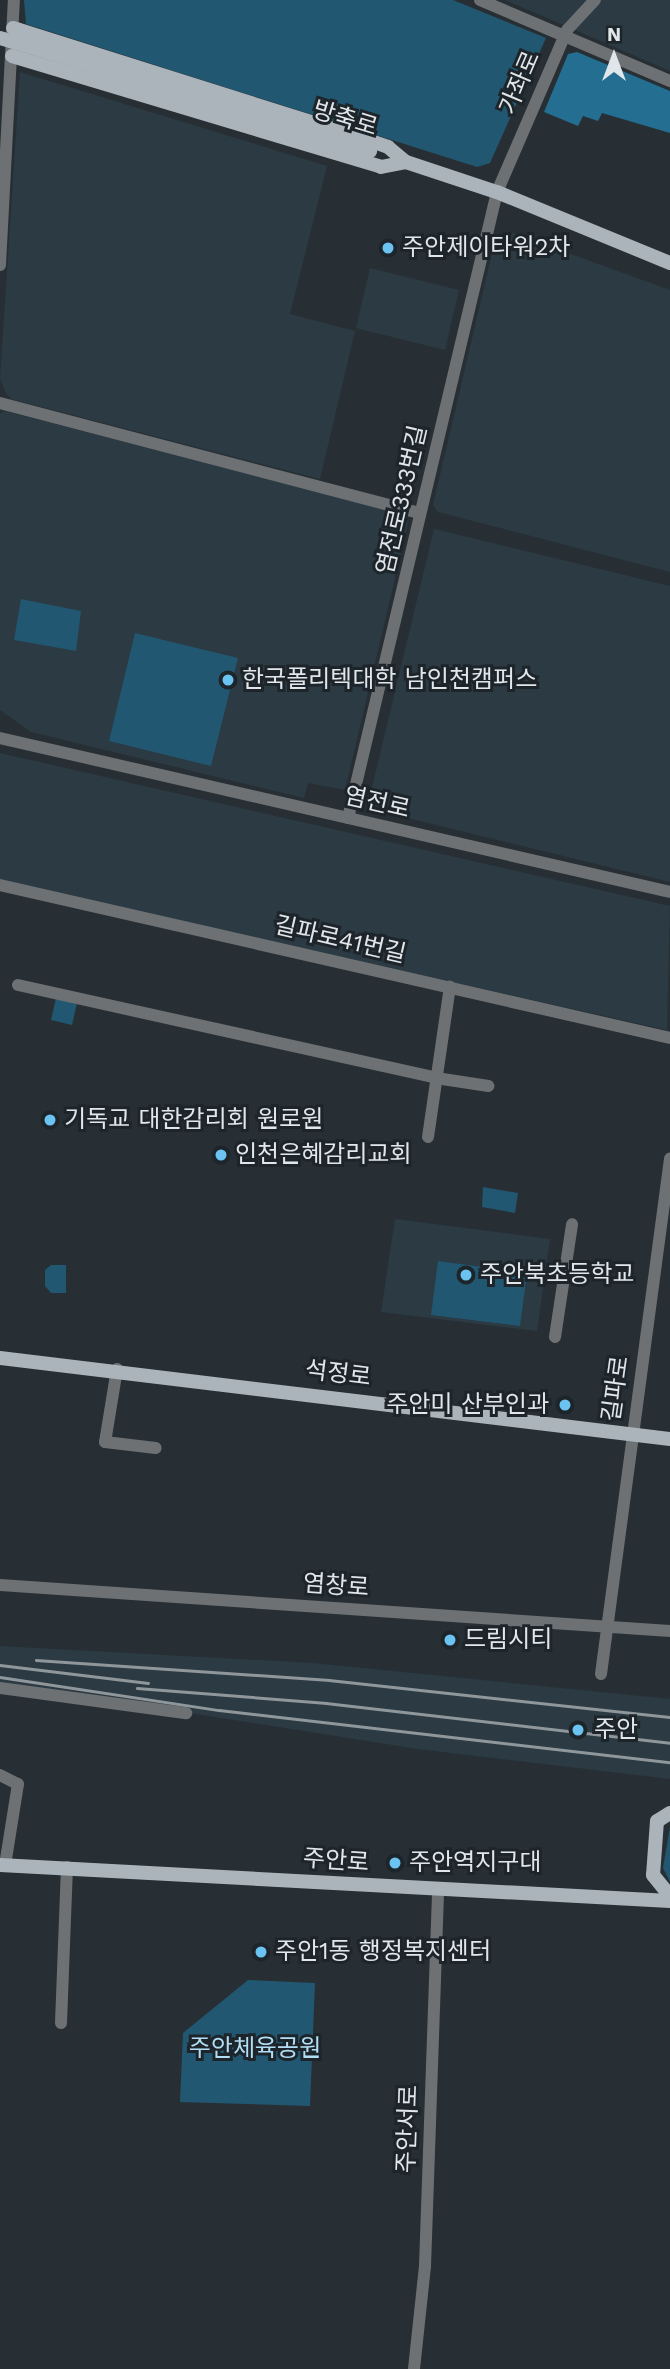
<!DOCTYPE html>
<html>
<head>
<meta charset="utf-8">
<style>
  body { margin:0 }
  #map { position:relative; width:670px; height:2369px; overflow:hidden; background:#272f34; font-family:"Work Sans","Noto Sans KR",sans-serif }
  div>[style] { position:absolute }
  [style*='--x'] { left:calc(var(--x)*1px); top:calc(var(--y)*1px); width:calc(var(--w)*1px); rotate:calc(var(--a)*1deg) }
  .built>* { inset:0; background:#2b3a43 }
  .green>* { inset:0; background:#225771 }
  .forest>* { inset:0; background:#236e91 }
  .minor>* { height:12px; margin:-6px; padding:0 6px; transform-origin:6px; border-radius:6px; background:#6d7174 }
  .major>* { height:14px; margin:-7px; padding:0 7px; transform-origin:7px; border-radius:7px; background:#abb4ba }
  .rail>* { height:2.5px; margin:-1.25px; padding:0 1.25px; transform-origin:1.25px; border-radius:1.25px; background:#90979b }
  .major-bridge>* { height:14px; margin:-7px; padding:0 7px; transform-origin:7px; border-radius:7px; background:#abb4ba }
  .dots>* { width:19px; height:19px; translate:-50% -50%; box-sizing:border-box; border:4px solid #1d252a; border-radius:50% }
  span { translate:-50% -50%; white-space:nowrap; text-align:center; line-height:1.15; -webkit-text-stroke:6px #1d252a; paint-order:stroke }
  .street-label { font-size:24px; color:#e0e6e9 }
  .poi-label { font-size:24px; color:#e0e6e9 }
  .left { translate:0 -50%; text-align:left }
  .right { translate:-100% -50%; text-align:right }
  .park-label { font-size:24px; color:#b1ddf5 }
  .north { position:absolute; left:579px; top:21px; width:70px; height:70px; -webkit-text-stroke:5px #1d252a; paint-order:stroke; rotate:0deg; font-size:19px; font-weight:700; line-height:28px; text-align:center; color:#e0e6e9 }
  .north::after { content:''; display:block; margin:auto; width:24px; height:32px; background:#e0e6e9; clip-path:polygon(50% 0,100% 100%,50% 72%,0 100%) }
</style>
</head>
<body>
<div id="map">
  <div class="built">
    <i style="clip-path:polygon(505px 0,670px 0,670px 71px)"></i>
    <i style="clip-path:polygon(20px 72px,327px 166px,290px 314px,355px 331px,320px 479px,11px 399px,6px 393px,0 379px)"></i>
    <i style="clip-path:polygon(513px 233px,670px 290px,670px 572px,438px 512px,433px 505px,493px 249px)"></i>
    <i style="clip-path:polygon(370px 268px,459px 290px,445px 350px,356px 328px)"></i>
    <i style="clip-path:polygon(4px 411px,396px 510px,405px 517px,408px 523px,345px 790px,308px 783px,304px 798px,31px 732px,0 710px,0 414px)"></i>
    <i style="clip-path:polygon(434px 529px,670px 586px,670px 882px,367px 808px)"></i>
    <i style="clip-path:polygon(0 753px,670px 906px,667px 1030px,0 881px)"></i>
    <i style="clip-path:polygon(395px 1219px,550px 1239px,537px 1331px,381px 1312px)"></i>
    <i style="clip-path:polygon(0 1646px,313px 1663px,670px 1699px,670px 1779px,418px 1749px,0 1683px)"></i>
  </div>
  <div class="green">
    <i style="clip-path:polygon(24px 0,453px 0,546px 38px,490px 163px,477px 167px,26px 24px)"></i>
    <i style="clip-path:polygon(21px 599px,81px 611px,76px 651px,14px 640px)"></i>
    <i style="clip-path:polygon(135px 633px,238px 658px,211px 766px,109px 741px)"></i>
    <i style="clip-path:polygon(56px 998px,77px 1003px,72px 1025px,51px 1020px)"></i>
    <i style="clip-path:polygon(483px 1187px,518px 1193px,515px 1213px,482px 1207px)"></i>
    <i style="clip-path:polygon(438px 1261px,527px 1273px,520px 1326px,431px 1315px)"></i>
    <i style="clip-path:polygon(51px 1265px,66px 1265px,66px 1293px,51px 1293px,45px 1286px,45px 1270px)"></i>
    <i style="clip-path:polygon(670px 1827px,670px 1882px,663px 1868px)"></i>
    <i style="clip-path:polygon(248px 1980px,315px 1983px,310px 2106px,180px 2102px,183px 2033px)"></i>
  </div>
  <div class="forest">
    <i style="clip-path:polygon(577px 52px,670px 91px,670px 133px,602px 113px,598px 121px,583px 116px,578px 126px,544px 112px,568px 54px)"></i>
  </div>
  <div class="minor">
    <i style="--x:480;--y:0;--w:207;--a:23.1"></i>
    <i style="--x:0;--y:265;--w:265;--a:-87"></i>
    <i style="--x:0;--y:403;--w:434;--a:14.7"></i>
    <i style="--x:0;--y:738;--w:687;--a:12.94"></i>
    <i style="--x:348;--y:818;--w:643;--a:-76.61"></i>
    <i style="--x:497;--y:192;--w:176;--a:-66.6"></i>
    <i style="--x:567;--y:30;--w:41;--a:-47"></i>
    <i style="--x:0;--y:885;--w:687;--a:12.86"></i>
    <i style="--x:18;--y:985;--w:428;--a:12.5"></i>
    <i style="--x:436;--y:1078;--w:53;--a:8.7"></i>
    <i style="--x:428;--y:1137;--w:152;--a:-81.7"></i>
    <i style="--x:555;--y:1337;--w:114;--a:-81.4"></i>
    <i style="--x:117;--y:1369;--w:74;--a:99.3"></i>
    <i style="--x:105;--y:1442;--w:51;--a:6.7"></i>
    <i style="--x:0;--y:1585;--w:672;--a:3.93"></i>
    <i style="--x:601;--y:1674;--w:520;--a:-82.37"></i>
    <i style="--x:0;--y:1688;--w:188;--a:7.7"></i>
    <i style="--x:0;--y:1775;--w:20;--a:27"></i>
    <i style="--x:18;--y:1784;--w:82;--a:99.1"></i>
    <i style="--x:61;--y:2023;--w:156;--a:-87.8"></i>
    <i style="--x:414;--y:2369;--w:104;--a:-83.9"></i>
    <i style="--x:425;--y:2266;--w:376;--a:-88"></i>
  </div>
  <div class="major">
    <i style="--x:13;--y:28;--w:375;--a:17.5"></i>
    <i style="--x:371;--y:141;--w:18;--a:19"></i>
    <i style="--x:388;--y:147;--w:23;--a:40"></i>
    <i style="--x:12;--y:56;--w:385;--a:16.7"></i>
    <i style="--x:381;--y:167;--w:25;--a:-11"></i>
    <i style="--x:400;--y:160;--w:102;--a:18.3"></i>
    <i style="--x:497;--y:192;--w:187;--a:22.3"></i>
    <i style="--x:0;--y:1358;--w:675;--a:6.89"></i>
    <i style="--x:670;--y:1813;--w:15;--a:148"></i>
    <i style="--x:657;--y:1821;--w:54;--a:94.2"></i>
    <i style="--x:653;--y:1875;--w:27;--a:51"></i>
    <i style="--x:0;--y:1865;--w:671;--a:3.08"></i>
  </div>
  <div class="rail">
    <i style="--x:36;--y:1660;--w:294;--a:3.9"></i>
    <i style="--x:329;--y:1680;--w:343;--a:6.2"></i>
    <i style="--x:0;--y:1665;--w:149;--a:6.9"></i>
    <i style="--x:0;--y:1677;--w:221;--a:8.6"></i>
    <i style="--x:219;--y:1710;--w:454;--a:6.6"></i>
    <i style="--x:137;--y:1688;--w:190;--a:4.5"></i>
    <i style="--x:326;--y:1703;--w:346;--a:6.6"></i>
  </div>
  <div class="major-bridge">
    <i style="--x:0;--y:38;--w:387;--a:17"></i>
  </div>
  <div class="dots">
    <i style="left:388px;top:248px;background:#6ac3f1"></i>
    <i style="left:228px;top:680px;background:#6ac3f1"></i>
    <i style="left:50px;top:1120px;background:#6ac3f1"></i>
    <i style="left:221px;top:1155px;background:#6ac3f1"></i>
    <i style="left:466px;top:1275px;background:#6ac3f1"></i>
    <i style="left:565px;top:1405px;background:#6ac3f1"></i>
    <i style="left:450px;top:1640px;background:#6ac3f1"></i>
    <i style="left:578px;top:1730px;background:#6ac3f1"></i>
    <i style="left:395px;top:1863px;background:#6ac3f1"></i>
    <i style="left:261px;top:1952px;background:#6ac3f1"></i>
  </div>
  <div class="street-label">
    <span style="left:520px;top:83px;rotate:-67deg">가좌로</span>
    <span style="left:345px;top:119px;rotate:17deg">방축로</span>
    <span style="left:402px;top:500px;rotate:-77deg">염전로333번길</span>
    <span style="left:377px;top:803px;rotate:13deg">염전로</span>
    <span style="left:340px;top:940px;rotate:13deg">길파로41번길</span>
    <span style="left:338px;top:1374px;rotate:7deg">석정로</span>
    <span style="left:616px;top:1389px;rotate:-82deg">길파로</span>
    <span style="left:336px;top:1586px;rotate:4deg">염창로</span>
    <span style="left:336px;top:1861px;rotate:4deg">주안로</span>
    <span style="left:408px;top:2129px;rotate:-88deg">주안서로</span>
  </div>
  <div class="poi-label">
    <span class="left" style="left:402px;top:248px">주안제이타워2차</span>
    <span class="left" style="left:242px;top:680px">한국폴리텍대학 남인천캠퍼스</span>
    <span class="left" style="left:64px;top:1120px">기독교 대한감리회 원로원</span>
    <span class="left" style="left:235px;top:1155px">인천은혜감리교회</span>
    <span class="left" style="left:480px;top:1275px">주안북초등학교</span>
    <span class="right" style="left:549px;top:1405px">주안미 산부인과</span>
    <span class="left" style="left:464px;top:1640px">드림시티</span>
    <span class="left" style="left:594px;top:1730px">주안</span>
    <span class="left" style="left:409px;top:1863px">주안역지구대</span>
    <span class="left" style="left:275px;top:1952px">주안1동 행정복지센터</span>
  </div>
  <div class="park-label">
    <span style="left:255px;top:2049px">주안체육공원</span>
  </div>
  <div class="north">N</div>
</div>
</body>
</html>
